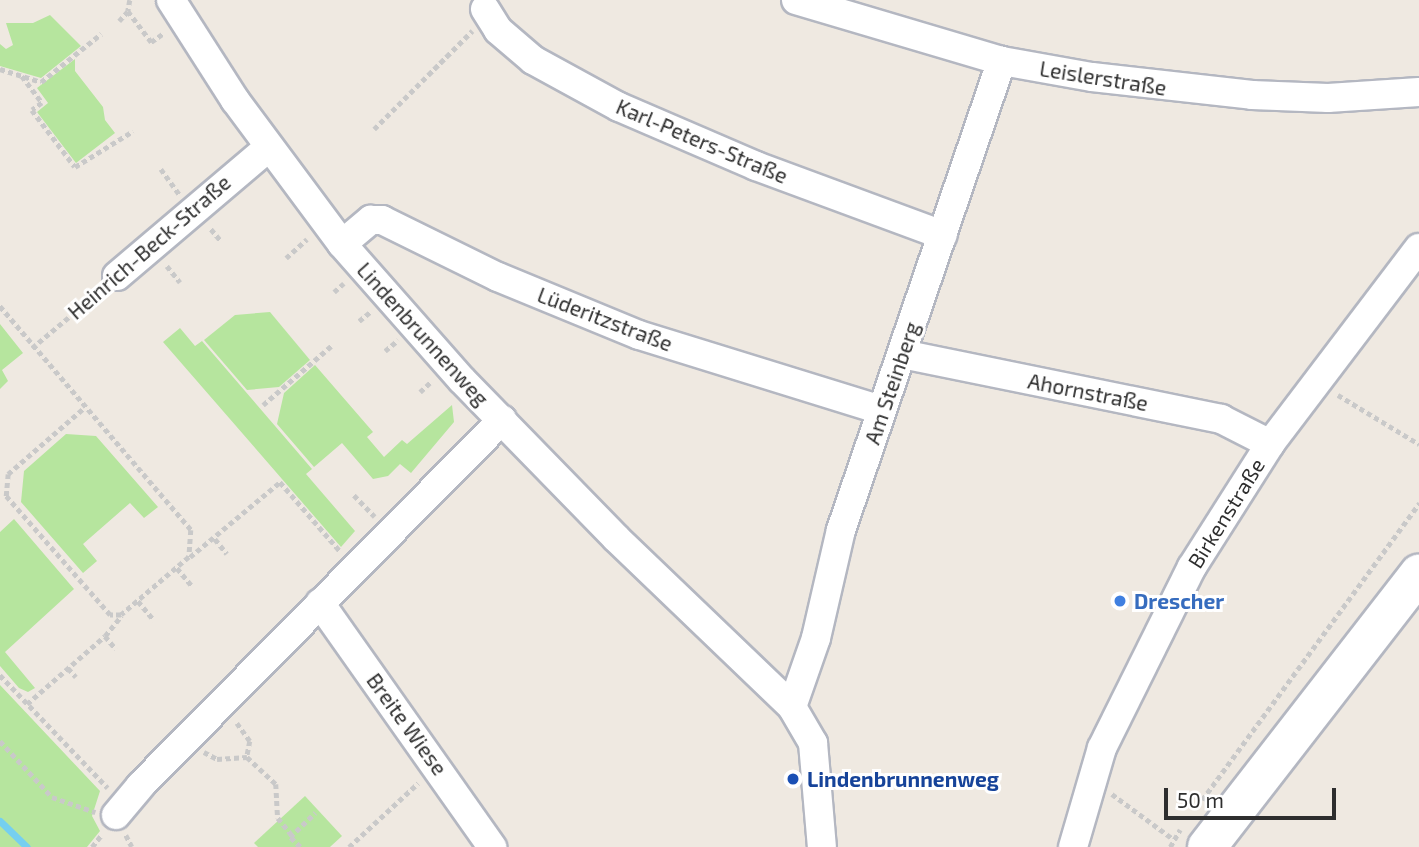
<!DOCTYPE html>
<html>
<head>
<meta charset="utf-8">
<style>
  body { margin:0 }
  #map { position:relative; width:1419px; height:847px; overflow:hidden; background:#efe9e1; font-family:"Exo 2",sans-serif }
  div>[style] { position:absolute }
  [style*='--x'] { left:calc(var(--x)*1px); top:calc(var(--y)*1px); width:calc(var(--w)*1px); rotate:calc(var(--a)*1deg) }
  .green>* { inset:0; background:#b6e59e }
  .stream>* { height:7px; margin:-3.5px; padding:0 3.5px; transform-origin:3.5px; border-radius:3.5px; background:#75cff0 }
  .path>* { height:4.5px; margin-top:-2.25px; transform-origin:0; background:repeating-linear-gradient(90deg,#c9c9c9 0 5px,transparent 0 8.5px) }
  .roads { filter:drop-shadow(2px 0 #b4b7c1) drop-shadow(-2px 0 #b4b7c1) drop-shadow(0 2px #b4b7c1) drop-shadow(0 -2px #b4b7c1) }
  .minor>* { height:28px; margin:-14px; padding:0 14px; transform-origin:14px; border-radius:14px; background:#fff }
  .secondary>* { height:38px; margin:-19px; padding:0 19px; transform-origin:19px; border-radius:19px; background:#fff }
  .dots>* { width:19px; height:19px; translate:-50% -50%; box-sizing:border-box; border:4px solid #fff; border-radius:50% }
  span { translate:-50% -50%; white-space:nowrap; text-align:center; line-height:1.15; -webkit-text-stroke:6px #fff; paint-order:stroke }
  .street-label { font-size:21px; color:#2e2e2e }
  .shop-label { font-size:21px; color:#366cbe; font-weight:700 }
  .left { translate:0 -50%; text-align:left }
  .transit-label { font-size:21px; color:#164399; font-weight:700 }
  .scale { position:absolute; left:1164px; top:788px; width:172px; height:32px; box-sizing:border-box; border:4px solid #2e2e2e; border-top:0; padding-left:9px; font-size:21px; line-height:24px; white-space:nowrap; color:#2e2e2e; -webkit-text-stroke:5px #fff; paint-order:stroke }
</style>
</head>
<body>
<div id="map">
  <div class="green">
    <i style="clip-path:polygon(50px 15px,81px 46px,41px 78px,0 66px,0 44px,6px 49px,13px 45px,6px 23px,33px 23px)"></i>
    <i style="clip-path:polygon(75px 59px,75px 71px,103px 107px,105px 120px,115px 133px,76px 163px,37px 112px,48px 103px,37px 88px)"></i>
    <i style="clip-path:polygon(270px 312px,310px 360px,279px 387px,247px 390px,204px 340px,235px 315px)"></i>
    <i style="clip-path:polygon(0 324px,23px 353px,2px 370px,8px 381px,0 389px)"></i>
    <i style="clip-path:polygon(180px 328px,195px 346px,202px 341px,312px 469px,306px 474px,355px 531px,341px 547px,163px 342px)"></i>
    <i style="clip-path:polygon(315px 365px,373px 432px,367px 437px,384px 457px,402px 440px,407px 444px,452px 405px,454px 422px,411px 473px,400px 464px,388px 476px,373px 479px,342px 443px,314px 467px,277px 424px,284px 393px)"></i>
    <i style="clip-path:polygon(66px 434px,96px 436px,158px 507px,144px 518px,130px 503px,83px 544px,97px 561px,83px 573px,21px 502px,24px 471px)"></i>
    <i style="clip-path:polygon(14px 519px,74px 589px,5px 652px,35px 688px,28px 692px,19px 688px,0 666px,0 532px)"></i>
    <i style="clip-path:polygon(0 685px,100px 791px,92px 816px,100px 831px,87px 847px,0 847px)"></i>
    <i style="clip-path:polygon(305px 796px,342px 836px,330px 847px,258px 847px,254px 843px)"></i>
  </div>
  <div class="stream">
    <i style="--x:0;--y:821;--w:37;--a:44"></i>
  </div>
  <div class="path">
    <i style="--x:130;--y:0;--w:11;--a:100"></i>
    <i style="--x:128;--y:11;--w:39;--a:53"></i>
    <i style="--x:151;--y:42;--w:16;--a:-35"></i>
    <i style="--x:119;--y:21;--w:13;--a:-48"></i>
    <i style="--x:0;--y:69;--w:43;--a:17.6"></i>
    <i style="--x:41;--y:82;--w:77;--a:-38.7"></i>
    <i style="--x:22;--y:76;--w:34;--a:53"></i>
    <i style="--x:42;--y:103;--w:12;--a:145"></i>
    <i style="--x:32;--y:110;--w:71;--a:53"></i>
    <i style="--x:75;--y:167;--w:68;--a:-31.8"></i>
    <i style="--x:374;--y:129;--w:139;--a:-45"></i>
    <i style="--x:161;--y:169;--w:31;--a:54"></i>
    <i style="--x:211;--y:229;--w:16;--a:50"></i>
    <i style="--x:286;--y:258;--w:28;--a:-42"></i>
    <i style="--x:167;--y:266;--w:21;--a:51"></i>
    <i style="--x:334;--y:292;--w:13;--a:-42"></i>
    <i style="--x:0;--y:306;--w:294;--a:49.5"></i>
    <i style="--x:191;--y:530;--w:27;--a:94"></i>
    <i style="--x:189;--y:557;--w:89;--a:139.5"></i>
    <i style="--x:121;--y:615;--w:11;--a:180"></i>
    <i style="--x:110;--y:615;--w:158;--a:-131.2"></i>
    <i style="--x:6;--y:496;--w:22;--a:-85"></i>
    <i style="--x:8;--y:474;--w:101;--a:-41"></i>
    <i style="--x:359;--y:321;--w:14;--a:-39"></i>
    <i style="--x:32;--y:348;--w:90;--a:-40"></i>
    <i style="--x:385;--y:351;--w:17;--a:-40"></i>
    <i style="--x:420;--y:392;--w:16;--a:-43"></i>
    <i style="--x:1338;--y:395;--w:95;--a:31.2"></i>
    <i style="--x:263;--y:405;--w:90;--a:-40.9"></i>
    <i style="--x:354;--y:495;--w:30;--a:46"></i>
    <i style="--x:215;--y:539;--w:19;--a:51"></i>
    <i style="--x:190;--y:557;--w:117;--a:-39.8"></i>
    <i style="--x:280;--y:482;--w:91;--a:49"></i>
    <i style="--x:177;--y:568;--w:25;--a:50"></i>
    <i style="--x:138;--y:601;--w:25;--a:50"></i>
    <i style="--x:105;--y:636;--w:17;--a:50"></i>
    <i style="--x:68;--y:668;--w:12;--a:48"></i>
    <i style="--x:0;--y:675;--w:156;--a:46.3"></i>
    <i style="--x:27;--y:704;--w:103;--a:-41.1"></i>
    <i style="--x:105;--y:636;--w:26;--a:-51"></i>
    <i style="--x:237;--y:723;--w:22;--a:54"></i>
    <i style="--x:250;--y:741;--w:16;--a:101"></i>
    <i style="--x:247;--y:757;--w:40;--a:43"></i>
    <i style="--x:276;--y:784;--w:34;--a:87"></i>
    <i style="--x:278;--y:818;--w:22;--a:51"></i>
    <i style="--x:0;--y:741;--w:76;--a:47.1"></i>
    <i style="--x:52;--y:797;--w:46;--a:19.2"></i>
    <i style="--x:204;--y:752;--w:15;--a:28"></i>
    <i style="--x:217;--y:759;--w:30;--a:-4"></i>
    <i style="--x:1112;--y:794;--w:76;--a:36.4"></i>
    <i style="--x:1202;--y:800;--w:368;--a:-53.8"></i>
    <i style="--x:126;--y:835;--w:13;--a:63"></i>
    <i style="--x:92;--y:847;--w:16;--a:-52"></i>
    <i style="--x:300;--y:847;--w:14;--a:-135"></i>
    <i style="--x:290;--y:837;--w:35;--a:-44"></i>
    <i style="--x:349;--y:847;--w:94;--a:-42.8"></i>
    <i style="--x:1170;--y:847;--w:20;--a:-60"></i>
  </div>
  <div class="roads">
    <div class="minor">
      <i style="--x:171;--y:0;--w:119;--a:57.4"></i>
      <i style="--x:235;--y:100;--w:179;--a:53.4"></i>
      <i style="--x:342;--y:244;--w:181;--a:48.6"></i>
      <i style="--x:462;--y:380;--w:221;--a:45.7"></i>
      <i style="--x:616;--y:538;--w:244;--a:43.8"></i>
      <i style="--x:792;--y:707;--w:42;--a:59.7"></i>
      <i style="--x:813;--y:743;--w:104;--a:85.1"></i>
      <i style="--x:796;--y:0;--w:215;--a:16.5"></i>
      <i style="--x:1002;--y:61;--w:91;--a:10.1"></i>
      <i style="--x:1092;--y:77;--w:161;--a:6.4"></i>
      <i style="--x:1252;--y:95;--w:76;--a:2.3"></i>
      <i style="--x:1328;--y:98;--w:91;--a:-3.8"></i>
      <i style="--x:485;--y:9;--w:25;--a:58"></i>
      <i style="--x:498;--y:30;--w:46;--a:40.6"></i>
      <i style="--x:533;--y:60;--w:98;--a:28.7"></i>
      <i style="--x:619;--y:107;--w:149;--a:23.3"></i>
      <i style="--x:756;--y:166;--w:199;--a:20.3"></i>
      <i style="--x:342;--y:244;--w:38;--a:-40"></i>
      <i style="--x:371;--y:220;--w:11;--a:0"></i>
      <i style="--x:382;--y:220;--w:129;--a:26.2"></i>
      <i style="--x:498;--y:277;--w:152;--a:22.4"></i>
      <i style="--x:639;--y:335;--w:254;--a:17.2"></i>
      <i style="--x:117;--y:276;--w:198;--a:-40.3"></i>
      <i style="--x:902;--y:354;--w:326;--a:11.5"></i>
      <i style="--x:1221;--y:419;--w:55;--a:27"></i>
      <i style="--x:320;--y:603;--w:299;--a:54.8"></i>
      <i style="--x:792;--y:707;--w:73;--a:-70.8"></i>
      <i style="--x:816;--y:638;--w:111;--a:-77"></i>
      <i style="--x:841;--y:530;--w:496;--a:-71.1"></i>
      <i style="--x:116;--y:815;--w:38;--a:-50"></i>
      <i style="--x:140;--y:786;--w:515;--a:-45.31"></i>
      <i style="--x:1073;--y:847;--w:103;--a:-73.7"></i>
      <i style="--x:1102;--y:748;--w:202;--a:-63.6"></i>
      <i style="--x:1192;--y:567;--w:146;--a:-57.6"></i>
      <i style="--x:1270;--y:444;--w:246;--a:-52.8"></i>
    </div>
    <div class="secondary">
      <i style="--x:1207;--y:847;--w:346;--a:-52.2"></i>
    </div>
  </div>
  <div class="dots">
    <i style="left:1120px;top:601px;background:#3f7fe0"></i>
    <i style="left:793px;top:779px;background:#1a4fb4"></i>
  </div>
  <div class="street-label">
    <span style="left:1103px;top:78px;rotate:9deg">Leislerstraße</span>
    <span style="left:702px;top:141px;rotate:23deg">Karl-Peters-Straße</span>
    <span style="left:149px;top:247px;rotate:-41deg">Heinrich-Beck-Straße</span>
    <span style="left:605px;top:319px;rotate:21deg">Lüderitzstraße</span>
    <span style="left:423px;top:334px;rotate:48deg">Lindenbrunnenweg</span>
    <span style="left:892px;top:383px;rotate:-71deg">Am Steinberg</span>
    <span style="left:1088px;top:392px;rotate:11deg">Ahornstraße</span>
    <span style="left:1226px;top:513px;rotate:-58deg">Birkenstraße</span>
    <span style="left:407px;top:724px;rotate:54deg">Breite Wiese</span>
  </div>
  <div class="shop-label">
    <span class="left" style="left:1134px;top:601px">Drescher</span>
  </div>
  <div class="transit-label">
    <span class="left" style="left:807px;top:779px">Lindenbrunnenweg</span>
  </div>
  <div class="scale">50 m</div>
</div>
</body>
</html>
